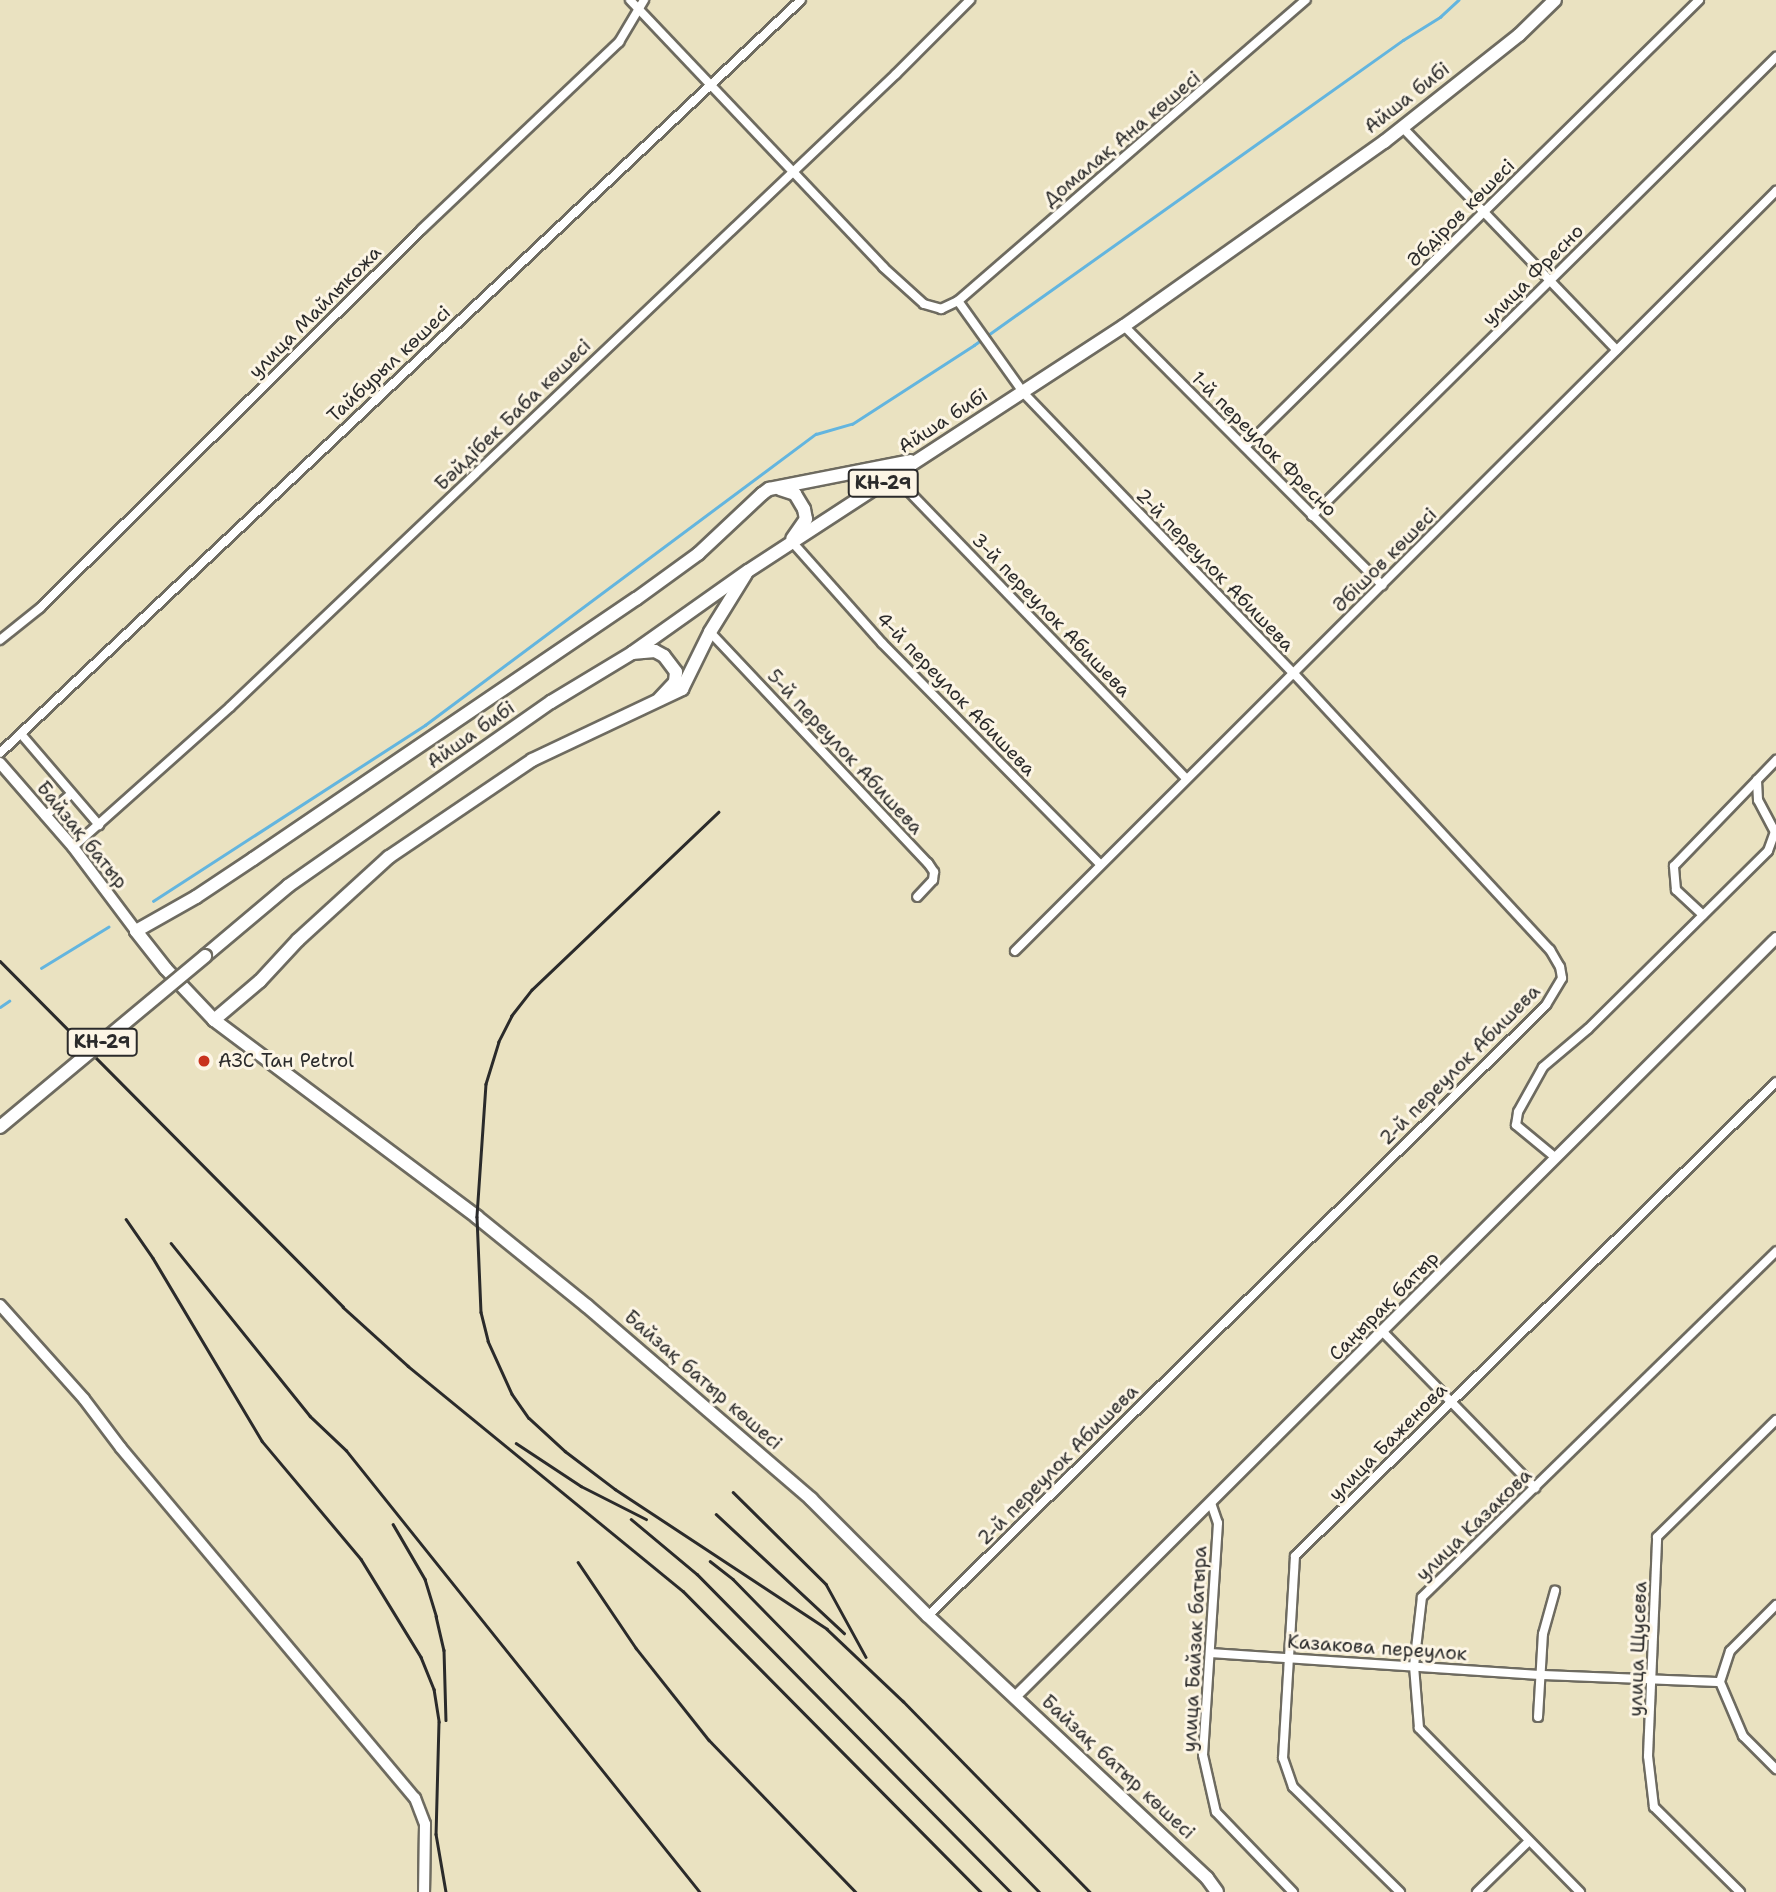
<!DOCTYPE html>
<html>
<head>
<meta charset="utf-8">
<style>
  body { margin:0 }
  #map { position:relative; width:1776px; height:1892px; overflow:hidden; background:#eae2c1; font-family:"Shantell Sans",sans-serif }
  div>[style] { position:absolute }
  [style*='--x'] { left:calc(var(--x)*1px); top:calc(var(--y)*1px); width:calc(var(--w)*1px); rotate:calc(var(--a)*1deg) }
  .stream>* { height:2.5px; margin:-1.25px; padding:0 1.25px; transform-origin:1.25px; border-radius:1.25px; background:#63b5df }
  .roads { filter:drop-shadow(2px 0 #6e6b60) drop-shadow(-2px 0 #6e6b60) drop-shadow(0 2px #6e6b60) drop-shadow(0 -2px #6e6b60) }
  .minor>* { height:8px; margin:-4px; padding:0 4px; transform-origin:4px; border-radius:4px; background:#fff }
  .tertiary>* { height:10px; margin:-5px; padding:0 5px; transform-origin:5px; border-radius:5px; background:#fff }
  .secondary>* { height:12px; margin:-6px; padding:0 6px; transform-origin:6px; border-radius:6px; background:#fff }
  .primary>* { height:12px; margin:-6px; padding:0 6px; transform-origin:6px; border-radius:6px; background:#fff }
  .rail>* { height:2.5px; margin:-1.25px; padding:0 1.25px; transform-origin:1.25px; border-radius:1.25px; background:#2b2b2b }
  .bridges { filter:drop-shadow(2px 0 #6e6b60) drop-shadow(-2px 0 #6e6b60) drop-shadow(0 2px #6e6b60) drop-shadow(0 -2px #6e6b60) }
  .primary-bridge>* { height:12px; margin:-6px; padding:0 6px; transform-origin:6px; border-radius:6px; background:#fff }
  .dots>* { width:19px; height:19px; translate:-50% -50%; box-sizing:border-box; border:4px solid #fcf5e5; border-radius:50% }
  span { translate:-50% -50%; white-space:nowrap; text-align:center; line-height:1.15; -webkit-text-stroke:6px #fcf5e5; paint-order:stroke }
  .shield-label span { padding:2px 5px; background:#fcf5e5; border:2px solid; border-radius:5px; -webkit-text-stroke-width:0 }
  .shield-label { font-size:18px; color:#2b2b2b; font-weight:700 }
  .street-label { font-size:19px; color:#2b2b2b }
  .poi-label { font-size:19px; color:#2b2b2b }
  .left { translate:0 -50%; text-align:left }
</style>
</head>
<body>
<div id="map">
  <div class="stream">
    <i style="--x:153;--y:901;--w:324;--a:-32.9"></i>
    <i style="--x:425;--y:725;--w:487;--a:-36.7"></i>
    <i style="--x:816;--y:434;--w:37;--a:-16"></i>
    <i style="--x:852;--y:424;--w:145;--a:-32.9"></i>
    <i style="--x:974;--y:345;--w:526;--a:-35.41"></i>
    <i style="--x:1403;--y:40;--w:44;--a:-31.9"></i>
    <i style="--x:1440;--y:17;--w:25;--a:-43"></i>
    <i style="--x:41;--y:968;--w:79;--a:-31.5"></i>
    <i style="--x:0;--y:1007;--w:11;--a:-34"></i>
  </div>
  <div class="roads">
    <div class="minor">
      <i style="--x:630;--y:0;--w:368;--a:46.5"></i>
      <i style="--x:883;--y:267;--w:55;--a:42.1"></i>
      <i style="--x:924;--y:304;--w:18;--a:16"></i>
      <i style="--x:941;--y:309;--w:19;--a:-25"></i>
      <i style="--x:958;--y:301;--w:460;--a:-40.9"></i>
      <i style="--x:1403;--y:128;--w:308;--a:46.1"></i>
      <i style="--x:1124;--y:326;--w:366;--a:45.1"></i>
      <i style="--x:1245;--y:447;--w:637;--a:-44.55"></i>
      <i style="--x:894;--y:476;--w:419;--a:46"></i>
      <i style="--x:1312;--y:516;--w:653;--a:-44.69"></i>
      <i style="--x:793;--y:543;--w:134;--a:48.3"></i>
      <i style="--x:882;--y:643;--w:310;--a:45.4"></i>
      <i style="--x:710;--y:632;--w:318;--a:46.7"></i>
      <i style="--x:928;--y:863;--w:11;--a:56"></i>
      <i style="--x:934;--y:872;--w:8;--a:97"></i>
      <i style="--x:933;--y:880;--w:23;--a:133"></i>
      <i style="--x:0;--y:640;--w:51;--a:-38.7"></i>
      <i style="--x:40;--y:608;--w:538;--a:-44.77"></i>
      <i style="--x:422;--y:229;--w:272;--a:-43.5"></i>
      <i style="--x:619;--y:42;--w:49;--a:-59.2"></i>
      <i style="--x:21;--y:734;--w:120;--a:49.4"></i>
      <i style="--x:0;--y:753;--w:1099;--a:-43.23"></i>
      <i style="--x:45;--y:816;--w:34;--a:-40"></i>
      <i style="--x:73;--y:847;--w:210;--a:-41.7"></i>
      <i style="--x:230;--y:707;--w:919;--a:-43.54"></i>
      <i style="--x:896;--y:74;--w:105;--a:-45"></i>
      <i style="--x:1703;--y:915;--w:37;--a:-137"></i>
      <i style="--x:1676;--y:890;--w:24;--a:-95"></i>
      <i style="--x:1674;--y:866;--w:120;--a:-46"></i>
      <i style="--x:1015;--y:951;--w:1076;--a:-44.96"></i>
      <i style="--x:1556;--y:1158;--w:52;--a:-140.5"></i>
      <i style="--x:1516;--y:1125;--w:13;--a:-81"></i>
      <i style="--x:1518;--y:1112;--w:51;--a:-60.9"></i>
      <i style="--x:1543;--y:1067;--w:59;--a:-40.2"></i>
      <i style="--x:1588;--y:1029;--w:253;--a:-44.7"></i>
      <i style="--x:1768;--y:851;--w:20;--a:-70"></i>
      <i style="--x:1775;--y:832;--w:36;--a:-118"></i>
      <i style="--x:1758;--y:800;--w:20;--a:-93"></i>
      <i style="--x:1757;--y:780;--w:28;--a:-46"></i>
      <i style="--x:1383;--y:1332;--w:218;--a:45.7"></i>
      <i style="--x:1211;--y:1503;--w:21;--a:71"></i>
      <i style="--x:1218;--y:1523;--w:232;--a:93.7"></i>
      <i style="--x:1203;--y:1755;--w:58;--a:77.2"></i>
      <i style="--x:1216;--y:1812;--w:111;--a:46.1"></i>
      <i style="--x:1776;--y:1605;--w:65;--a:135"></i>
      <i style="--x:1730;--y:1651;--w:33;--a:108"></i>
      <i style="--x:1720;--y:1682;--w:59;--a:66.9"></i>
      <i style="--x:1743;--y:1736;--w:47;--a:45"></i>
      <i style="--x:928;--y:1616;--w:869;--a:-44.67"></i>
      <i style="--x:1546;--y:1005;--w:31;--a:-59"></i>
      <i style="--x:1562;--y:978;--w:11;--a:-100"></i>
      <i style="--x:1560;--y:967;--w:20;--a:-120"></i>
      <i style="--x:1550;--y:950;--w:375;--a:-132.8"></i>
      <i style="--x:1295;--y:675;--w:393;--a:-133.9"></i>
      <i style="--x:1023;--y:392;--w:112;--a:-125.5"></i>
      <i style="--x:1210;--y:1653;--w:334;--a:3.8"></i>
      <i style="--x:1543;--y:1675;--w:177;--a:2.3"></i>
      <i style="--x:1538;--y:1717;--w:83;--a:-86.6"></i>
      <i style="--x:1543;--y:1634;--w:45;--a:-74.4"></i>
      <i style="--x:1400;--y:1892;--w:150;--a:-135.5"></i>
      <i style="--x:1293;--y:1787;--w:31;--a:-109"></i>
      <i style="--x:1283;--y:1758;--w:202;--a:-86.6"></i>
      <i style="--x:1295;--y:1556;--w:675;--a:-44.58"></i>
      <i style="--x:1477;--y:1892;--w:73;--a:-44.4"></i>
      <i style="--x:1580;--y:1892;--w:230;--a:-134.5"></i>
      <i style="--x:1419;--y:1728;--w:62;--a:-94.6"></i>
      <i style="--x:1414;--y:1666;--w:69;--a:-83.4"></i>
      <i style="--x:1422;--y:1597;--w:495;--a:-44.3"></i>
      <i style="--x:1740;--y:1892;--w:121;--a:-135.3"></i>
      <i style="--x:1654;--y:1807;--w:51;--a:-96.7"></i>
      <i style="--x:1648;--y:1756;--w:219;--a:-87.6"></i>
      <i style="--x:1657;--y:1537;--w:167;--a:-44.5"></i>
    </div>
    <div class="tertiary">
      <i style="--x:0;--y:763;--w:111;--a:49"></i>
      <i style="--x:73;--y:847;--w:105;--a:53.1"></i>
      <i style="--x:0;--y:1305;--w:126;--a:48.2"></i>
      <i style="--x:84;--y:1399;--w:61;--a:52.9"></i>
      <i style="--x:121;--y:1448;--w:457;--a:50"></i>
      <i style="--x:415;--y:1798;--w:28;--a:69"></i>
      <i style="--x:425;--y:1824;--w:68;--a:90.8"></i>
      <i style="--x:1015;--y:1697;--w:1075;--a:-44.92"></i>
    </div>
    <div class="secondary">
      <i style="--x:136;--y:931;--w:48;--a:51.7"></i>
      <i style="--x:166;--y:969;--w:70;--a:46.7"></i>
      <i style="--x:214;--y:1020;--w:329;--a:36.8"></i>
      <i style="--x:477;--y:1217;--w:141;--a:39"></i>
      <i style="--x:587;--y:1306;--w:296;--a:40.7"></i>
      <i style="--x:811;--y:1499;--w:165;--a:45"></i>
      <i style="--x:928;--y:1616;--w:383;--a:43.2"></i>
      <i style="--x:1207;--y:1878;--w:17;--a:54"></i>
    </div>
    <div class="primary">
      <i style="--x:780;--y:489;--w:16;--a:18"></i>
      <i style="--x:795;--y:494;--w:17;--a:59"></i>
      <i style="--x:804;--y:509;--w:10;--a:79"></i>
      <i style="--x:806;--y:519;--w:24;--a:125"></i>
      <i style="--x:632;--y:653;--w:23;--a:-5"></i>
      <i style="--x:655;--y:651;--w:10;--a:29"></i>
      <i style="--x:664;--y:656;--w:20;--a:53"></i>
      <i style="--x:676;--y:672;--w:10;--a:96"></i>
      <i style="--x:675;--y:682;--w:23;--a:133"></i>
      <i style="--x:136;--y:931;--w:69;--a:-29.5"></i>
      <i style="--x:196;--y:897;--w:69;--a:-33.7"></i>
      <i style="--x:253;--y:859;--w:463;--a:-34.2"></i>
      <i style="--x:636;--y:599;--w:77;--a:-36"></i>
      <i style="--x:698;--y:554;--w:88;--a:-43.2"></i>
      <i style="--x:762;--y:494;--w:9;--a:-36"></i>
      <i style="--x:769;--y:489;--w:144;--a:-11.2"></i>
      <i style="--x:205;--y:956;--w:109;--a:-40.1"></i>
      <i style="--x:288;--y:886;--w:321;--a:-35"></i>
      <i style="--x:551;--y:702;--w:95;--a:-31.2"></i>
      <i style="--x:632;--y:653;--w:142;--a:-35.3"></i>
      <i style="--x:748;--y:571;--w:449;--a:-33.1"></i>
      <i style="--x:1124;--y:326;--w:319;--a:-35.3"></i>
      <i style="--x:1384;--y:142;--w:172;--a:-38.4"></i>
      <i style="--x:1519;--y:35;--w:50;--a:-44.2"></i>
      <i style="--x:214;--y:1020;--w:60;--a:-40.3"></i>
      <i style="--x:260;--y:981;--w:56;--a:-47.2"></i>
      <i style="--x:298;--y:940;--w:123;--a:-42.4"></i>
      <i style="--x:389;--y:857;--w:173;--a:-34.1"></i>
      <i style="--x:532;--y:760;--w:166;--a:-25.3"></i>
      <i style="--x:682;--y:689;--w:64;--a:-63.8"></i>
      <i style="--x:710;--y:632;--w:68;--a:-58.2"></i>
    </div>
  </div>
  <div class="rail">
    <i style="--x:719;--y:812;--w:258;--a:136.4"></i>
    <i style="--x:532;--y:990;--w:33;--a:128"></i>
    <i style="--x:512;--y:1016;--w:29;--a:117"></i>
    <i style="--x:499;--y:1042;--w:44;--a:107.2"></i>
    <i style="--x:486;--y:1084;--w:133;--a:93.9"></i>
    <i style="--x:477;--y:1217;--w:95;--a:87.6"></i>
    <i style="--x:481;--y:1312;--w:30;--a:76"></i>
    <i style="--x:488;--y:1341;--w:58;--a:65.6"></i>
    <i style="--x:512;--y:1394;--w:29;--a:55"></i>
    <i style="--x:529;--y:1418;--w:49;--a:42.5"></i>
    <i style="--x:565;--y:1451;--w:63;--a:37.2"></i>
    <i style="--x:615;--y:1489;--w:254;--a:33.4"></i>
    <i style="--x:827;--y:1629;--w:105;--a:43.5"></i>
    <i style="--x:903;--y:1701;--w:267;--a:45.6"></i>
    <i style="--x:0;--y:961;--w:487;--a:45.2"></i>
    <i style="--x:343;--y:1307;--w:88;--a:42.2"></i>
    <i style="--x:408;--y:1366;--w:355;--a:39.3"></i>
    <i style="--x:683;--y:1591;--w:424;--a:45.3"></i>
    <i style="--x:126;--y:1219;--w:47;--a:55.3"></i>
    <i style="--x:153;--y:1258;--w:213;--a:59.2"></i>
    <i style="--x:262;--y:1441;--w:154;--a:50"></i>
    <i style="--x:361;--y:1559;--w:115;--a:58.5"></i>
    <i style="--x:421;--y:1657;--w:35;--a:68"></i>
    <i style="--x:434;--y:1689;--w:33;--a:81"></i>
    <i style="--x:439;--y:1722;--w:112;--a:91.5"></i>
    <i style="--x:436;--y:1834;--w:59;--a:80.2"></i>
    <i style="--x:171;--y:1243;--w:222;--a:51.2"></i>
    <i style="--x:310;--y:1416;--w:50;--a:43.4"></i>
    <i style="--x:346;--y:1450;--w:566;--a:51.31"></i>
    <i style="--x:516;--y:1443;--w:78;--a:33.5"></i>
    <i style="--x:581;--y:1486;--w:73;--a:26.9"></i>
    <i style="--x:733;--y:1492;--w:131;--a:44.7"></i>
    <i style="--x:826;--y:1584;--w:83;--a:61.3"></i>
    <i style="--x:716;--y:1514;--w:175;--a:42.9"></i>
    <i style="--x:631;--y:1519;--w:86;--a:39.8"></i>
    <i style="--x:697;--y:1574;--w:447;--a:45.4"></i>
    <i style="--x:393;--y:1524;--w:64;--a:59.8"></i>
    <i style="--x:425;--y:1579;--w:39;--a:73"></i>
    <i style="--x:436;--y:1616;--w:35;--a:77"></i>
    <i style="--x:444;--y:1650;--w:70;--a:88.4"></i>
    <i style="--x:710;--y:1561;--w:29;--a:38"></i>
    <i style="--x:733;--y:1579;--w:438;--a:45.6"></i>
    <i style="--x:578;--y:1562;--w:104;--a:56"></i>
    <i style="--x:636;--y:1648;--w:117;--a:51.6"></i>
    <i style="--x:709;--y:1740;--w:211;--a:46"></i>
  </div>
  <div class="bridges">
    <div class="primary-bridge">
      <i style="--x:0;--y:1127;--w:267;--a:-39.8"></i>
    </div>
  </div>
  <div class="dots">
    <i style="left:204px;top:1061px;background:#c8321e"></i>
  </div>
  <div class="shield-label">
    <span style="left:883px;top:483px">КН-29</span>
    <span style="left:102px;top:1042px">КН-29</span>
  </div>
  <div class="street-label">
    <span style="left:1407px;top:98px;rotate:-38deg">Айша бибі</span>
    <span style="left:1122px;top:139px;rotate:-40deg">Домалақ Ана көшесі</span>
    <span style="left:1461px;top:213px;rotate:-45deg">Әбдіров көшесі</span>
    <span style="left:1533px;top:275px;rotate:-45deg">улица Фресно</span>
    <span style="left:315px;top:312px;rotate:-45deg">улица Майлыкожа</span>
    <span style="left:389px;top:364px;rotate:-43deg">Тайбурыл көшесі</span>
    <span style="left:513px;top:415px;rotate:-44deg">Бәйдібек Баба көшесі</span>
    <span style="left:943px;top:421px;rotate:-33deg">Айша бибі</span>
    <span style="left:1264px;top:444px;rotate:45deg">1-й переулок Фресно</span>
    <span style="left:1385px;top:560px;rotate:-45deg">Әбішов көшесі</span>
    <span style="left:1215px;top:570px;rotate:46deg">2-й переулок Абишева</span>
    <span style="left:1051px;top:615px;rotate:46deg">3-й переулок Абишева</span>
    <span style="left:956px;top:694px;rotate:46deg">4-й переулок Абишева</span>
    <span style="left:471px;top:735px;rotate:-35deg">Айша бибі</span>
    <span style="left:845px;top:752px;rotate:47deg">5-й переулок Абишева</span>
    <span style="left:82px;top:835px;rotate:51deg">Байзақ батыр</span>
    <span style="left:1460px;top:1065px;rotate:-45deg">2-й переулок Абишева</span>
    <span style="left:1384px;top:1306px;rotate:-45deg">Саңырақ батыр</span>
    <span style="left:703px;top:1380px;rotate:41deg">Байзақ батыр көшесі</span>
    <span style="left:1388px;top:1442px;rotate:-45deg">улица Баженова</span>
    <span style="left:1058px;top:1465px;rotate:-45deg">2-й переулок Абишева</span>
    <span style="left:1474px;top:1525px;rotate:-44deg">улица Казакова</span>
    <span style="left:1377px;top:1648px;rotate:4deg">Казакова переулок</span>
    <span style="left:1195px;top:1649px;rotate:-87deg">улица Байзак батыра</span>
    <span style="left:1638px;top:1649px;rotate:-88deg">улица Щусева</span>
    <span style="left:1118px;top:1767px;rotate:43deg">Байзақ батыр көшесі</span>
  </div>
  <div class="poi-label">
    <span class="left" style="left:218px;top:1061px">АЗС Тан Petrol</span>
  </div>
</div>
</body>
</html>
